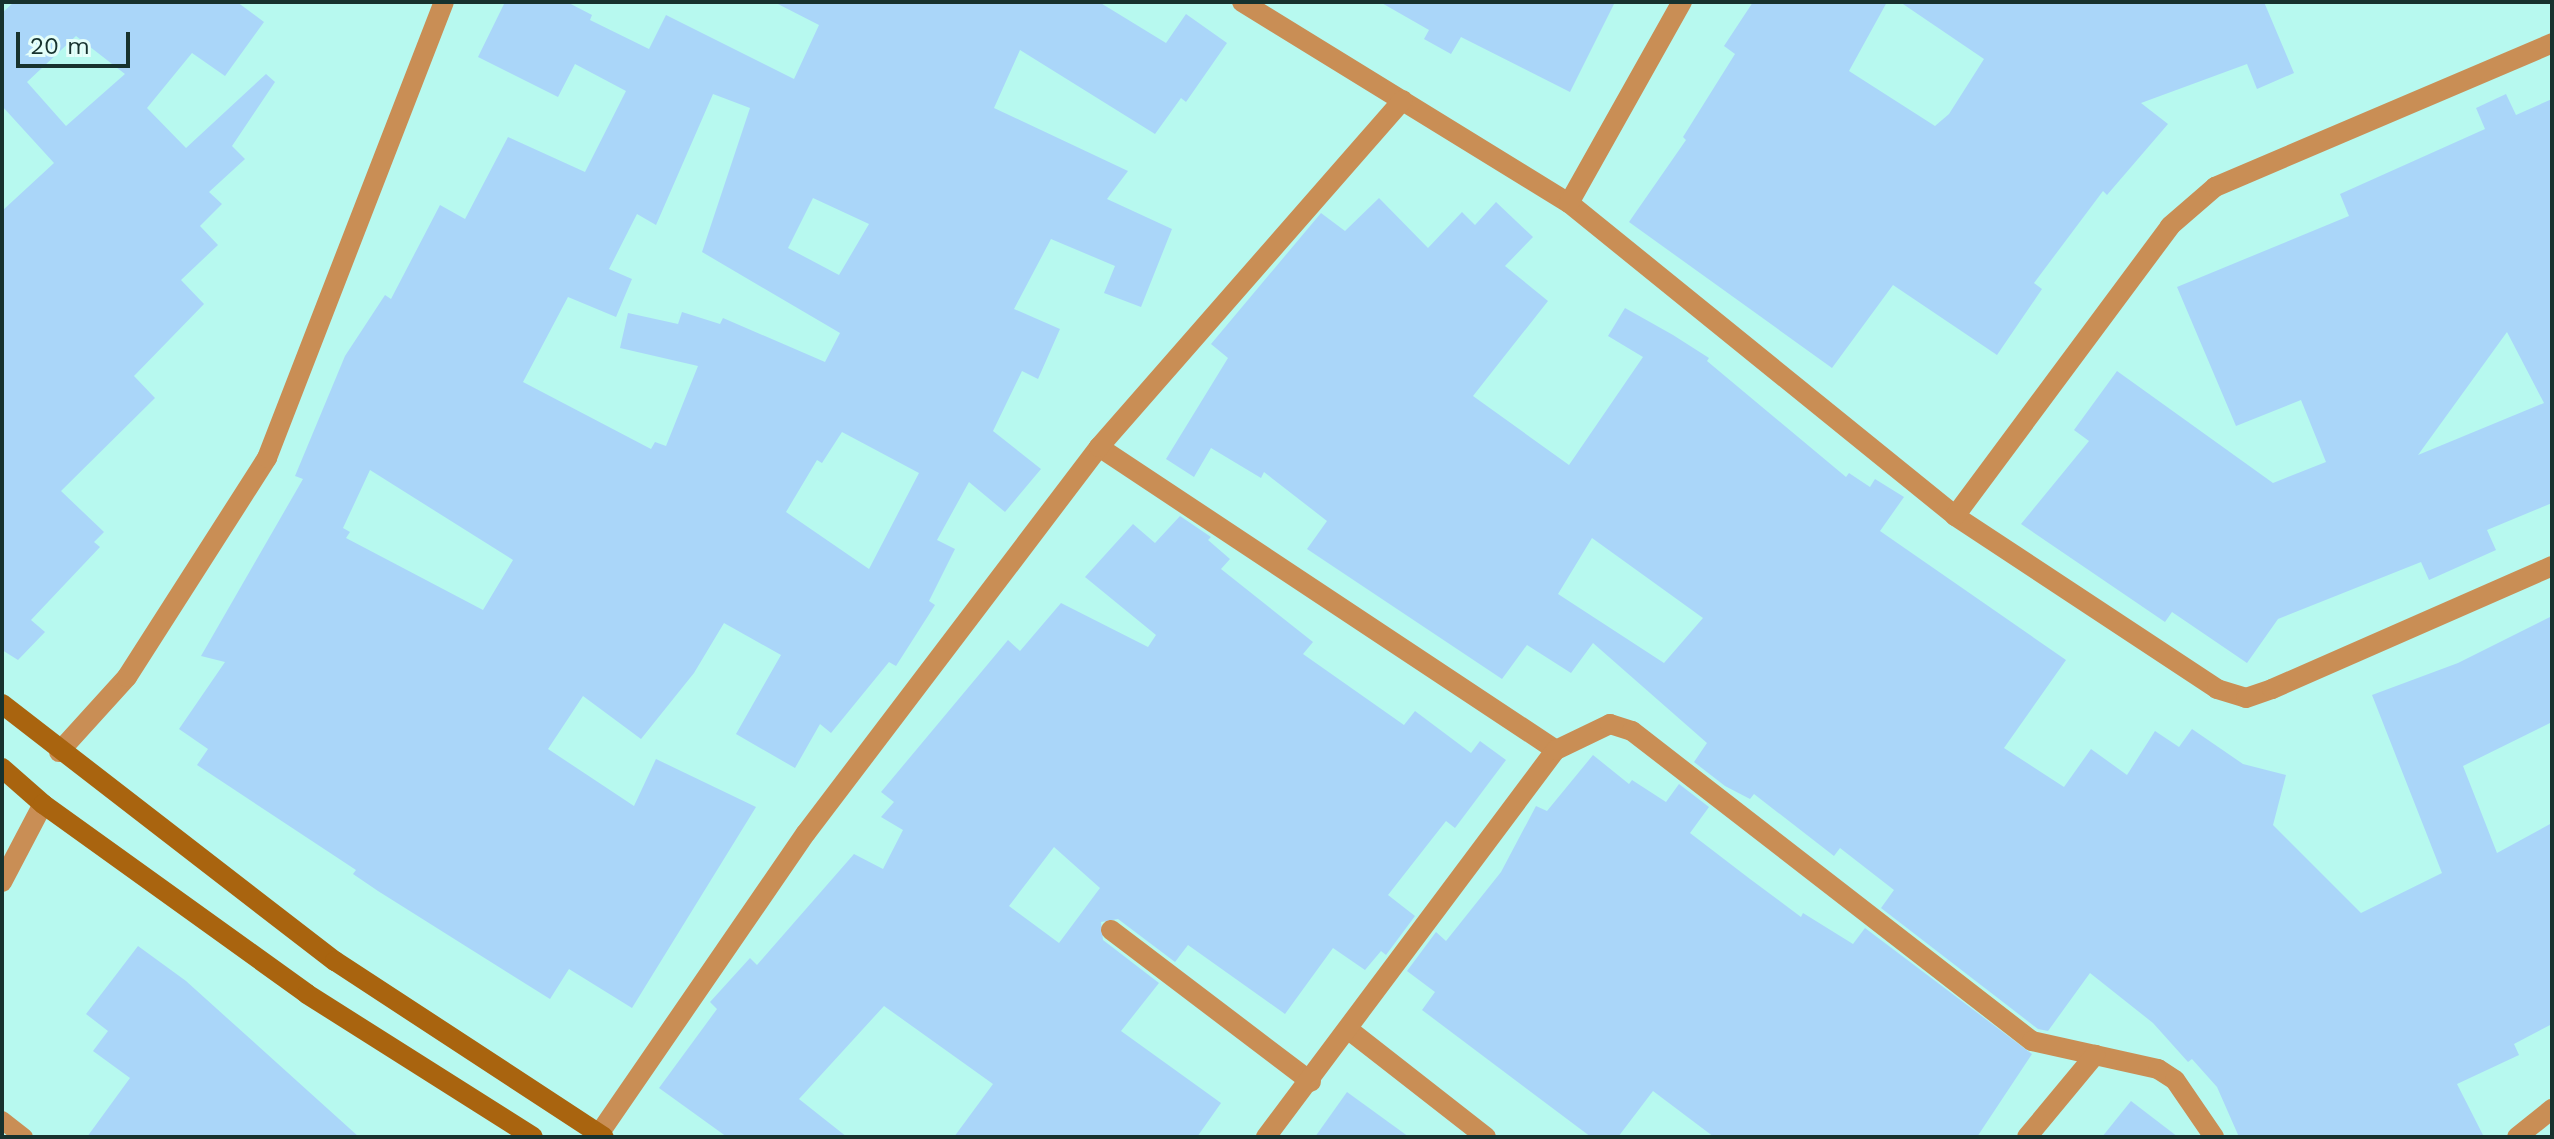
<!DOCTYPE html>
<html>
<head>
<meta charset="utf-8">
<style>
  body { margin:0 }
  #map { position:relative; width:2554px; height:1139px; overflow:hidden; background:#b7f9ef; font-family:"Work Sans",sans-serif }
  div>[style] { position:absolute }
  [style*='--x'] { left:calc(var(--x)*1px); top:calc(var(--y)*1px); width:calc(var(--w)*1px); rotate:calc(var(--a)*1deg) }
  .building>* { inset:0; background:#aad6f9 }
  .service>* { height:18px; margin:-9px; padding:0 9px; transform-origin:9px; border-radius:9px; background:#c98e55 }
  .minor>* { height:20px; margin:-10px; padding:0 10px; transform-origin:10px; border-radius:10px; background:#c98e55 }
  .secondary>* { height:20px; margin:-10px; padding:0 10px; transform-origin:10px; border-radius:10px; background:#a9640f }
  span { translate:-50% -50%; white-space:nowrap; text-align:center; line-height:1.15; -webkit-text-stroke:7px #e4fef9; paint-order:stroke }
  .frame { position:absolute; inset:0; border:4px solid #17322e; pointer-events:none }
  .scale { position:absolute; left:16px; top:32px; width:114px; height:36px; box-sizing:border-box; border:4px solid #17322e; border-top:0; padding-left:10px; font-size:24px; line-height:28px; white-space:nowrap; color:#17322e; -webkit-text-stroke:6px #e4fef9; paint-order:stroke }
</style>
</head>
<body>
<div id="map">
  <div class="building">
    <i style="clip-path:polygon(evenodd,14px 2px,237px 2px,264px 22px,225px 76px,192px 53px,147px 108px,186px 148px,266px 74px,275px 82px,232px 146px,245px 159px,209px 192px,222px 204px,200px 226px,218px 245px,181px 280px,204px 304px,134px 376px,155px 398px,61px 491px,104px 532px,94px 542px,100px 547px,31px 620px,45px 632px,18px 660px,2px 650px,2px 211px,54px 163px,2px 106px,2px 13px,14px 2px,76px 36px,125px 74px,66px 126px,27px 82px,76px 36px)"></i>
    <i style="clip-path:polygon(evenodd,505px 2px,567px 2px,592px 15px,590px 20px,649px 49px,666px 15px,794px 79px,819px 25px,774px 2px,1099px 2px,1166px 43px,1186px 14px,1227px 43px,1186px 102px,1181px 98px,1155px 134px,1020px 50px,994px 108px,1128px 171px,1107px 199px,1172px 229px,1141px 307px,1104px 293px,1115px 266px,1051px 239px,1014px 309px,1060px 329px,1038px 379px,1022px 371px,993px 431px,1041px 469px,1005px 512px,969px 482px,937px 540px,955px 549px,929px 601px,935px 605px,896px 666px,889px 662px,831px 733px,820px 724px,795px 768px,736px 734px,781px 655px,724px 623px,694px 673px,641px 739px,583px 696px,548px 749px,634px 806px,656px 759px,756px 807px,632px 1008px,569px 969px,550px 999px,378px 891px,353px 874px,356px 870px,197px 765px,208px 749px,179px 729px,225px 662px,201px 656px,303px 479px,295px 476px,345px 356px,385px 295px,391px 299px,440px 205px,465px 219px,508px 137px,585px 172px,626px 91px,575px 64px,558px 97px,478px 57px,505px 2px,713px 94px,750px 108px,702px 252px,840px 333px,825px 362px,723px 318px,720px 324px,682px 312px,678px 324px,628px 313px,620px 348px,698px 366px,666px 446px,655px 442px,651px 449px,523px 382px,568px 297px,616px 317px,632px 279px,609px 269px,637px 214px,656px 225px,713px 94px,505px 2px,813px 198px,869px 224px,839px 275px,788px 248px,813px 198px,505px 2px,842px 432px,919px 473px,869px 569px,786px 512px,817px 460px,822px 463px,842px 432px,505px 2px,370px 470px,513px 560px,483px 610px,346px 538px,350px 532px,343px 528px,370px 470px)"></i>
    <i style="clip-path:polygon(1380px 2px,1615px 2px,1570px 92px,1461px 37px,1451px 54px,1424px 39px,1429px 30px)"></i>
    <i style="clip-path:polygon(1753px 2px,1887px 2px,1849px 71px,1935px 126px,1949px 114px,1984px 59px,1900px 2px,2264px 2px,2294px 73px,2257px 89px,2247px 64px,2141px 103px,2168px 124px,2107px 195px,2103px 191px,2034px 283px,2042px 289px,1997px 355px,1893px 285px,1832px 368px,1629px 222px,1686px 140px,1683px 137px,1735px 54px,1724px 46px)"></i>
    <i style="clip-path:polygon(evenodd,2506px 94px,2516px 115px,2552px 99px,2552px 503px,2487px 530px,2496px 550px,2429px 580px,2421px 562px,2278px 619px,2247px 663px,2172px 612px,2165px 622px,2021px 524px,2089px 441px,2074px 430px,2117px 371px,2273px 483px,2326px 462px,2301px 400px,2236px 426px,2177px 287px,2349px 216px,2340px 194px,2485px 129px,2476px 108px,2506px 94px,2507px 332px,2544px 403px,2418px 455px,2507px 332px)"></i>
    <i style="clip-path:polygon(evenodd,1379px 198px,1428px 248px,1462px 212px,1475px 225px,1496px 202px,1533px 237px,1505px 266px,1548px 301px,1473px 396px,1569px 465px,1643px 357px,1608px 336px,1625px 308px,1673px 335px,1709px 358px,1707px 361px,1846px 477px,1849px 473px,1870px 487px,1875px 479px,1904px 497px,1880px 531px,2066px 660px,2004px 748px,2064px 787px,2091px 749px,2127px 775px,2155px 731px,2179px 747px,2192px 729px,2243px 764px,2286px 775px,2273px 825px,2361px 913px,2442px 873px,2372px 695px,2458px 663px,2552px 616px,2552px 722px,2463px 766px,2497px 853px,2552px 823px,2552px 1024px,2514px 1044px,2519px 1055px,2457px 1084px,2484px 1137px,2239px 1137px,2217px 1087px,2192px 1059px,2188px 1062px,2153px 1023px,2090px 973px,2048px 1031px,2038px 1029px,1881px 908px,1894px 890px,1840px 848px,1834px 856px,1754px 794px,1750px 799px,1725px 786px,1694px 762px,1707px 743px,1593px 643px,1571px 673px,1527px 645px,1502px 679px,1307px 549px,1327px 521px,1264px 472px,1261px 478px,1211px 448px,1194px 477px,1166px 459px,1228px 358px,1211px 344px,1321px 213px,1345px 231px,1379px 198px,1592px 538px,1703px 618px,1664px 663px,1558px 594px,1592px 538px)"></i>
    <i style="clip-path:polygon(evenodd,1180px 516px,1211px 537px,1208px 540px,1230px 559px,1221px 569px,1313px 642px,1303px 654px,1404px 725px,1415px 711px,1471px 753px,1480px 741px,1506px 760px,1455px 828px,1446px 821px,1388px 895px,1415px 916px,1386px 955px,1381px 951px,1365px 970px,1333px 948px,1285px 1014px,1188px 945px,1175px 962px,1118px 919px,1101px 922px,1103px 940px,1159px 983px,1121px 1031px,1221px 1103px,1197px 1137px,954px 1137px,993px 1084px,884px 1006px,799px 1099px,847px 1137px,727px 1137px,659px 1088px,717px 1009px,710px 1002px,750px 958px,757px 965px,854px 854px,883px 869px,903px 830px,881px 817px,894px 802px,881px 792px,1008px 640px,1020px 651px,1061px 603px,1148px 647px,1156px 635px,1085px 577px,1133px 524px,1155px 543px,1180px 516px,1054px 847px,1100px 888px,1059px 943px,1009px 906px,1054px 847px)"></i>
    <i style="clip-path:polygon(1593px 755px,1629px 784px,1632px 780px,1666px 802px,1679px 784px,1709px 807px,1690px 833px,1750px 879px,1801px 917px,1803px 913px,1853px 944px,1865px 928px,2032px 1054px,1977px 1137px,1714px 1137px,1653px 1091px,1618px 1137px,1591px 1137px,1422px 1010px,1435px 992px,1407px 971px,1436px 932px,1446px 941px,1501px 872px,1536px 806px,1547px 811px)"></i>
    <i style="clip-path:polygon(138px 946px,186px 981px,359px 1137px,87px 1137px,130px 1078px,93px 1051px,108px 1031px,86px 1014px)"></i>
    <i style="clip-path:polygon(1347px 1092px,1409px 1137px,1315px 1137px)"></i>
    <i style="clip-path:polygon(2131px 1101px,2178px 1137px,2102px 1137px)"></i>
  </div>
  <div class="service">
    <i style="--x:2;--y:1120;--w:28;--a:38"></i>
  </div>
  <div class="minor">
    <i style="--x:1242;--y:2;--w:384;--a:31.6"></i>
    <i style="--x:1569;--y:203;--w:497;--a:39"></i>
    <i style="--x:1955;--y:516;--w:314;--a:33.4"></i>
    <i style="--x:2217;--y:689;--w:30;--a:17"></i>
    <i style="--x:2246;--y:698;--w:28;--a:-19"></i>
    <i style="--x:2272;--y:689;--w:306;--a:-23.7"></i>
    <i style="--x:1569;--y:203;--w:231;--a:-60.7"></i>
    <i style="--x:1099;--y:447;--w:548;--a:33.55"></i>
    <i style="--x:1955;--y:516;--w:361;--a:-53.4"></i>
    <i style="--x:2170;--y:226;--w:60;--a:-40.9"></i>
    <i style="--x:2215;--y:187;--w:366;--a:-23.1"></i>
    <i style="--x:59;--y:752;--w:101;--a:-47.8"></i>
    <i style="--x:127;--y:677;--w:260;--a:-57.4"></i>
    <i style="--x:267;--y:458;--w:489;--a:-68.8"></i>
    <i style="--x:2;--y:882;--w:88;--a:-62.3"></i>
    <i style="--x:1111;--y:930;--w:251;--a:37.2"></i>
    <i style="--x:1349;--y:1030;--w:174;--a:38"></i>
    <i style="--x:599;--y:1134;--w:365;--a:-55.5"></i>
    <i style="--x:806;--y:833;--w:485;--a:-52.8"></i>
    <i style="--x:1099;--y:447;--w:461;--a:-48.8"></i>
    <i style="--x:1266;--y:1137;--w:484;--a:-53.2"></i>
    <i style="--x:1556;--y:750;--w:60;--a:-25.7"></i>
    <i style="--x:1610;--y:724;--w:23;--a:18"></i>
    <i style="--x:1632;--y:731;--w:506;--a:37.78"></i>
    <i style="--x:2032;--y:1041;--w:129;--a:12.5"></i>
    <i style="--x:2158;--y:1069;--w:20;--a:33"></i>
    <i style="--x:2175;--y:1080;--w:69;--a:55.6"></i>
    <i style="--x:2027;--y:1137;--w:107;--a:-50.3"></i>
    <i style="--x:2517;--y:1137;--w:45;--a:-38.7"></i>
  </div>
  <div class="secondary">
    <i style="--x:2;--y:704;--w:421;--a:37.7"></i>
    <i style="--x:335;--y:961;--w:321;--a:33.2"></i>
    <i style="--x:2;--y:768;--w:55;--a:41.3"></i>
    <i style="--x:43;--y:804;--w:325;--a:35.7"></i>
    <i style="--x:307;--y:994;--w:267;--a:32.3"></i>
  </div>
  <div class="frame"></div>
  <div class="scale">20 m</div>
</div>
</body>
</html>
